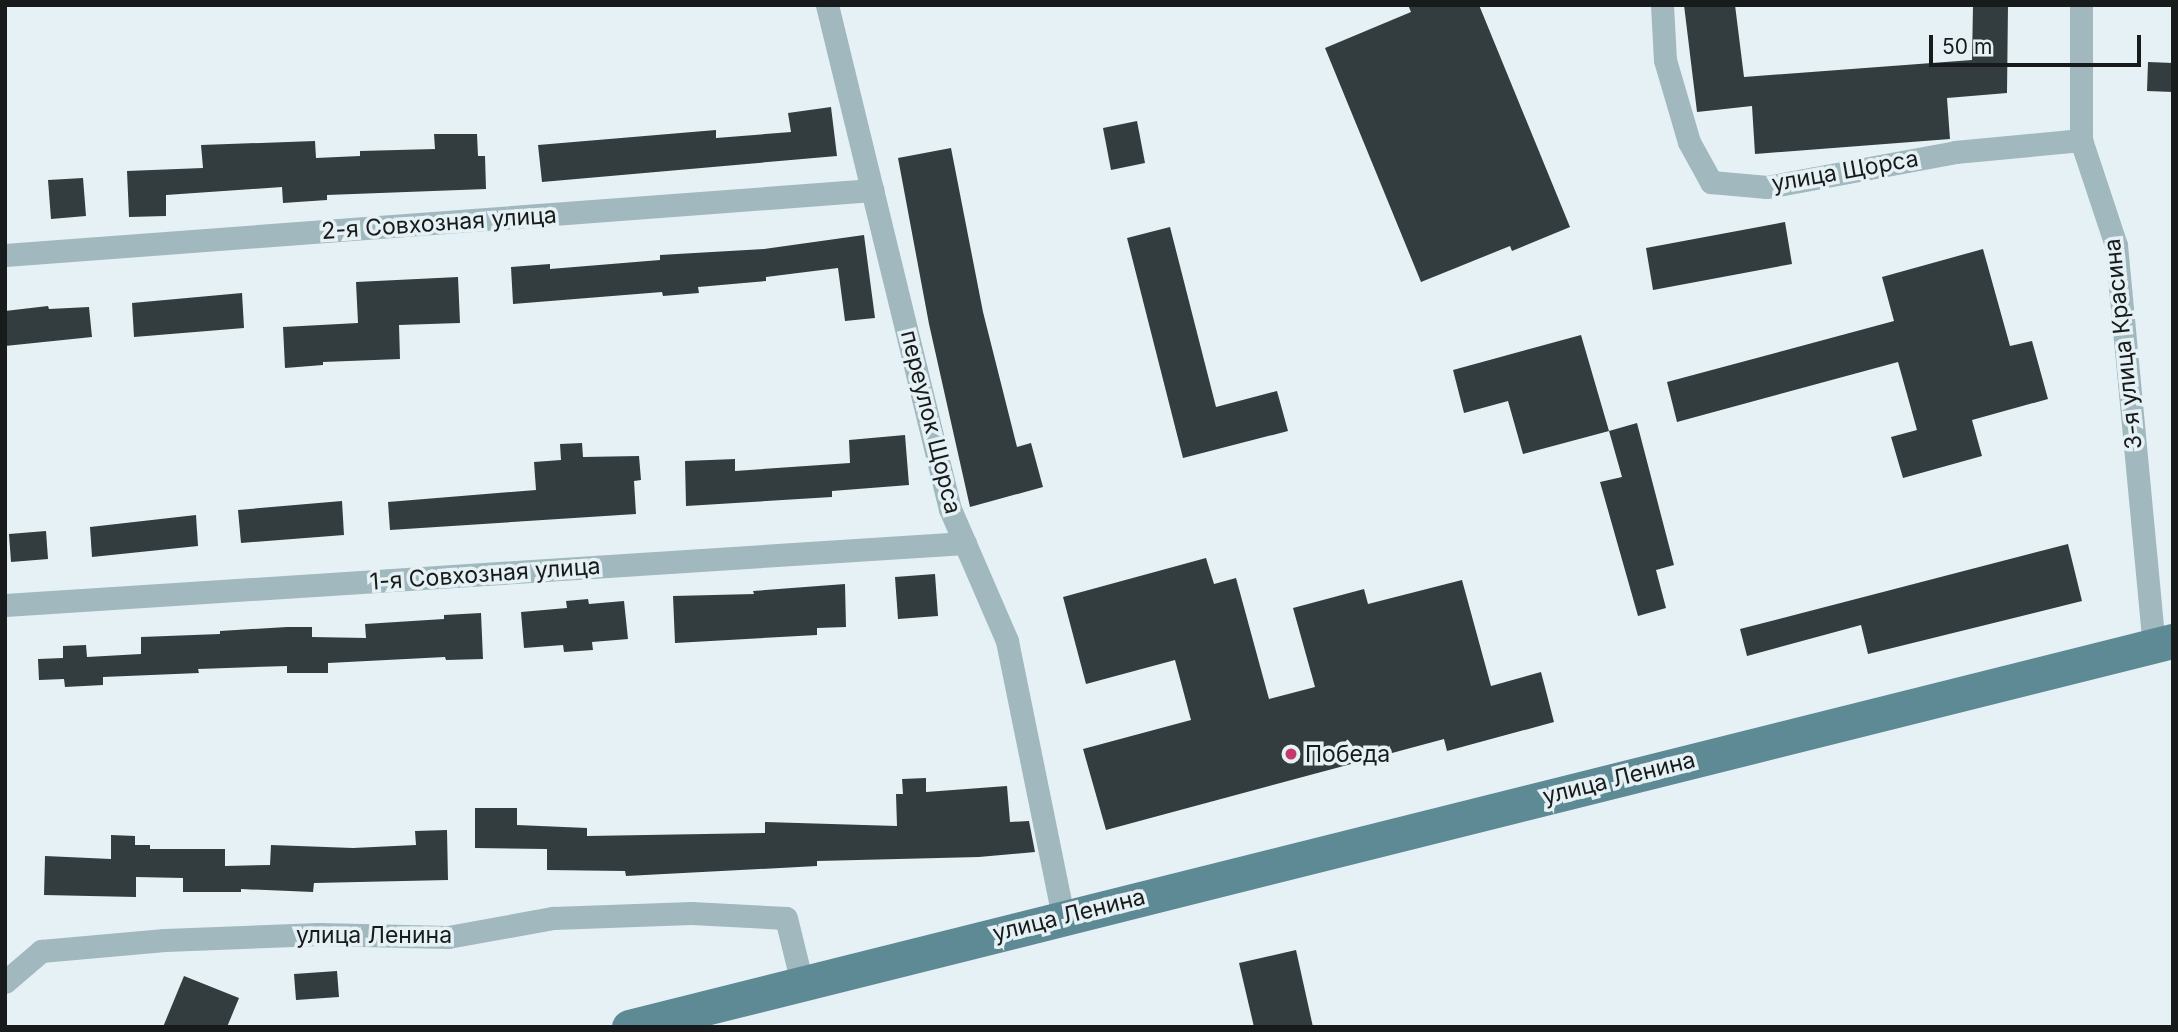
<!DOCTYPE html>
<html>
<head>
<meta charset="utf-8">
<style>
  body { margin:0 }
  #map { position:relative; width:2178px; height:1032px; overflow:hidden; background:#e5f1f4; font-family:Inter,sans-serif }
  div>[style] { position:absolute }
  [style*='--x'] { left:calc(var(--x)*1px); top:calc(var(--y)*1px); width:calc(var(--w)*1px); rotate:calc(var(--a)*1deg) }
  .building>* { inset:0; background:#333d3f }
  .minor>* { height:23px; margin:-11.5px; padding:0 11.5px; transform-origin:11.5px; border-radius:11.5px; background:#a0b8be }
  .primary>* { height:35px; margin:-17.5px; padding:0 17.5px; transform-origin:17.5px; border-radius:17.5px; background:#5d8a95 }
  .dots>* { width:19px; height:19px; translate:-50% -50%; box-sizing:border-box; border:4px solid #e5f1f4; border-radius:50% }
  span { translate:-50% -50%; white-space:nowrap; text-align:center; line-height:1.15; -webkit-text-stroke:7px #e5f1f4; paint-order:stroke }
  .street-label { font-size:23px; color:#171b1c }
  .poi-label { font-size:23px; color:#171b1c }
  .left { translate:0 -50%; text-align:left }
  .frame { position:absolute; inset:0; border:7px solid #171b1c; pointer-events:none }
  .scale { position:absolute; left:1929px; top:35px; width:212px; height:32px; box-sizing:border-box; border:4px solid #171b1c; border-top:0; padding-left:9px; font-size:21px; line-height:24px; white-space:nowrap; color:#171b1c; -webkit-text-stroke:5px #e5f1f4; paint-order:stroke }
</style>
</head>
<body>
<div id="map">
  <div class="building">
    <i style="clip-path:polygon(1408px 5px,1479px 5px,1570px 227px,1512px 251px,1510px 246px,1421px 282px,1325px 48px,1411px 12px)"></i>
    <i style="clip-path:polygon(1684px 5px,1735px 5px,1744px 77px,1972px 60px,1973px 5px,2008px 5px,2007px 93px,1947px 98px,1950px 139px,1755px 154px,1752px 106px,1697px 112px)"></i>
    <i style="clip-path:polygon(2148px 62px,2173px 63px,2173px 92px,2147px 91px)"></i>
    <i style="clip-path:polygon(831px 107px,837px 156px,542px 182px,538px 145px,716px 130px,716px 138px,791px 132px,788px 113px)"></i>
    <i style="clip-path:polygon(1137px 121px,1145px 163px,1111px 170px,1103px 128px)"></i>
    <i style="clip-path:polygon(434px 134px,477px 134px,478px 156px,485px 156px,486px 189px,327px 195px,327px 200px,283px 203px,282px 187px,166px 195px,166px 216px,129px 217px,127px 171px,203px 168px,201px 145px,315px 141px,316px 158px,360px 156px,360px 151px,435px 149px)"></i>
    <i style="clip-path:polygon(951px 148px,983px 312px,1017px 447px,1031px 443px,1043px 487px,970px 507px,929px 324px,898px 158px)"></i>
    <i style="clip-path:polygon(83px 178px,86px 216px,51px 219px,48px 180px)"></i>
    <i style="clip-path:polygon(1785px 222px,1792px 264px,1653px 290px,1646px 248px)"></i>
    <i style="clip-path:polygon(1170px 227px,1216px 407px,1277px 391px,1288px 431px,1183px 458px,1127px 238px)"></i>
    <i style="clip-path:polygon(864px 235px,875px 318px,845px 321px,838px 268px,766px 277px,766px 281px,698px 287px,699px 293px,663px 296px,662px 292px,513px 304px,511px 267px,550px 264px,550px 269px,660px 260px,660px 255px,764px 249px)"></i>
    <i style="clip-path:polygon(1983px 249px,2010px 346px,2032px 341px,2048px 399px,1972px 420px,1982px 456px,1903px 478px,1891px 437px,1917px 430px,1898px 362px,1677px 422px,1667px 382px,1894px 321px,1882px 277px)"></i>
    <i style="clip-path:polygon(458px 277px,460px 323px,399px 325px,400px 359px,323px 362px,323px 365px,285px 368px,283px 327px,358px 323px,356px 282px)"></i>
    <i style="clip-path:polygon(242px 293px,244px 328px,134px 337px,132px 303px)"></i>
    <i style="clip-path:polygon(48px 306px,49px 309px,89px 307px,92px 337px,5px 346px,5px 311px)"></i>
    <i style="clip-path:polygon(1581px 335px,1609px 431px,1523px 454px,1508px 401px,1464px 413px,1453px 370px)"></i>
    <i style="clip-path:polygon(1637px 423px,1674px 565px,1656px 570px,1666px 608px,1638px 616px,1600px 482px,1622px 477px,1609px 431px)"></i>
    <i style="clip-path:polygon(905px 435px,909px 485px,832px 491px,832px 497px,686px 506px,685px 461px,735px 459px,735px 471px,850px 463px,849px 440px)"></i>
    <i style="clip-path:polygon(582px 443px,583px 457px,639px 456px,641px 480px,634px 481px,636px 514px,390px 530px,388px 502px,536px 490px,534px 462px,561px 460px,560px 444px)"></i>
    <i style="clip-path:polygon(342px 501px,344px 535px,241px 543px,238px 510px)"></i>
    <i style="clip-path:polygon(196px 515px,198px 546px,92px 557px,90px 527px)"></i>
    <i style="clip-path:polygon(46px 531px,48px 559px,11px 562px,9px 534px)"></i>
    <i style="clip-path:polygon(2068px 544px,2082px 601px,1868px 654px,1861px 625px,1747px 656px,1740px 629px)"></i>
    <i style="clip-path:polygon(1206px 558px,1214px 584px,1236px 578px,1269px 699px,1315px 687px,1293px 608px,1364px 589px,1368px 604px,1462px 580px,1491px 686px,1541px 672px,1554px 722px,1447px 751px,1444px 739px,1106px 830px,1083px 749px,1191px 720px,1175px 660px,1086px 684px,1063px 597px)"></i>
    <i style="clip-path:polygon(935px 574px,938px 616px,898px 619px,895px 577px)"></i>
    <i style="clip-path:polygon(845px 584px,846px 627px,817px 628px,817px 635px,675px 643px,673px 596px,754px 594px,753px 591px)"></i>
    <i style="clip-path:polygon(588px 599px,589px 604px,624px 601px,628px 639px,592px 642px,593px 650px,564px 652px,563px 645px,524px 648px,521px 612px,567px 608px,566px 601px)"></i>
    <i style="clip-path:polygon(481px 613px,483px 659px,446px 660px,445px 657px,328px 663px,328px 673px,287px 673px,287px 666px,198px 669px,199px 673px,103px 677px,103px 685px,65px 687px,64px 679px,39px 680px,38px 659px,63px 658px,63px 646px,86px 645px,87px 657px,141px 654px,141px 637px,220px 634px,220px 631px,287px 627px,312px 627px,312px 637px,366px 638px,365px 624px,444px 619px,444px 615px)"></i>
    <i style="clip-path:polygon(926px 778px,926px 792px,1007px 786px,1010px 822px,1029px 821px,1035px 852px,979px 857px,817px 861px,817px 866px,626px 876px,625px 871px,547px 870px,547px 849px,475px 848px,475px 808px,517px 808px,517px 825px,587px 828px,587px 836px,765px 833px,765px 822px,897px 826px,896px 794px,903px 794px,902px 779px)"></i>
    <i style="clip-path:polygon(447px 830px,448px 880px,314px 883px,313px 892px,241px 889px,241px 892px,183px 892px,183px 878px,136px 877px,136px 897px,44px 895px,45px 856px,111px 859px,111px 835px,135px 836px,135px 845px,150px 845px,150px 849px,225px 849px,225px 866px,270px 865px,271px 845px,353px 848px,416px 845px,415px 831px)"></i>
    <i style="clip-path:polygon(1296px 950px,1313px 1027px,1254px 1027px,1239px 963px)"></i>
    <i style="clip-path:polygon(337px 971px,339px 997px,296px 1000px,294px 974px)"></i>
    <i style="clip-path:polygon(184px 976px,239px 998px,227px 1027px,163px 1027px)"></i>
  </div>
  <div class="minor">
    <i style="--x:827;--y:5;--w:519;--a:76.29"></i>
    <i style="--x:950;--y:509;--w:144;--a:66.6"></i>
    <i style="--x:1007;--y:641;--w:282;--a:78.5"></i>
    <i style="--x:1662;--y:5;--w:55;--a:86.9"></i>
    <i style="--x:1665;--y:60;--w:85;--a:73.7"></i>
    <i style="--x:1689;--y:142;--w:46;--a:61.2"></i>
    <i style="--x:1711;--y:182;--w:56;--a:5.1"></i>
    <i style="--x:1767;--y:187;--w:191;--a:-10.5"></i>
    <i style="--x:1955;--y:152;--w:127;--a:-5.4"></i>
    <i style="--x:2081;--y:5;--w:135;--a:90"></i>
    <i style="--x:2081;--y:140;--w:111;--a:71.6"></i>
    <i style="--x:2116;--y:245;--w:402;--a:84.6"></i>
    <i style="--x:5;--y:255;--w:870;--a:-4.28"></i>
    <i style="--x:5;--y:605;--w:962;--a:-3.7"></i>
    <i style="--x:5;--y:982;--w:48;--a:-40.7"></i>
    <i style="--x:41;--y:951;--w:124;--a:-5.1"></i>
    <i style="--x:165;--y:940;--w:154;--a:-2.2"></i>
    <i style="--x:319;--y:934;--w:129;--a:1.3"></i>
    <i style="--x:448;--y:937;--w:107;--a:-10.3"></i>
    <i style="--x:553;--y:918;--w:138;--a:-2.1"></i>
    <i style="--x:691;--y:913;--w:95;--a:3"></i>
    <i style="--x:786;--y:918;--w:67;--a:76.2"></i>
  </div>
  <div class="primary">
    <i style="--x:629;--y:1027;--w:1592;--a:-14.04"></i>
  </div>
  <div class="dots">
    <i style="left:1291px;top:754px;background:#c4386a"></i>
  </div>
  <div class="street-label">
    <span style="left:1845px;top:171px;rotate:-10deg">улица Щорса</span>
    <span style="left:439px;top:223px;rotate:-4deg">2-я Совхозная улица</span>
    <span style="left:2123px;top:344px;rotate:-96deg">3-я улица Красина</span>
    <span style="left:931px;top:422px;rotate:76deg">переулок Щорса</span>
    <span style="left:485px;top:574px;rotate:-4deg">1-я Совхозная улица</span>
    <span style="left:1619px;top:778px;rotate:-14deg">улица Ленина</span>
    <span style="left:1069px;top:915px;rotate:-14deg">улица Ленина</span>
    <span style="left:374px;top:935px">улица Ленина</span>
  </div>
  <div class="poi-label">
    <span class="left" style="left:1305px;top:754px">Победа</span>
  </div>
  <div class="frame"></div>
  <div class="scale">50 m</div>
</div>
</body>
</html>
